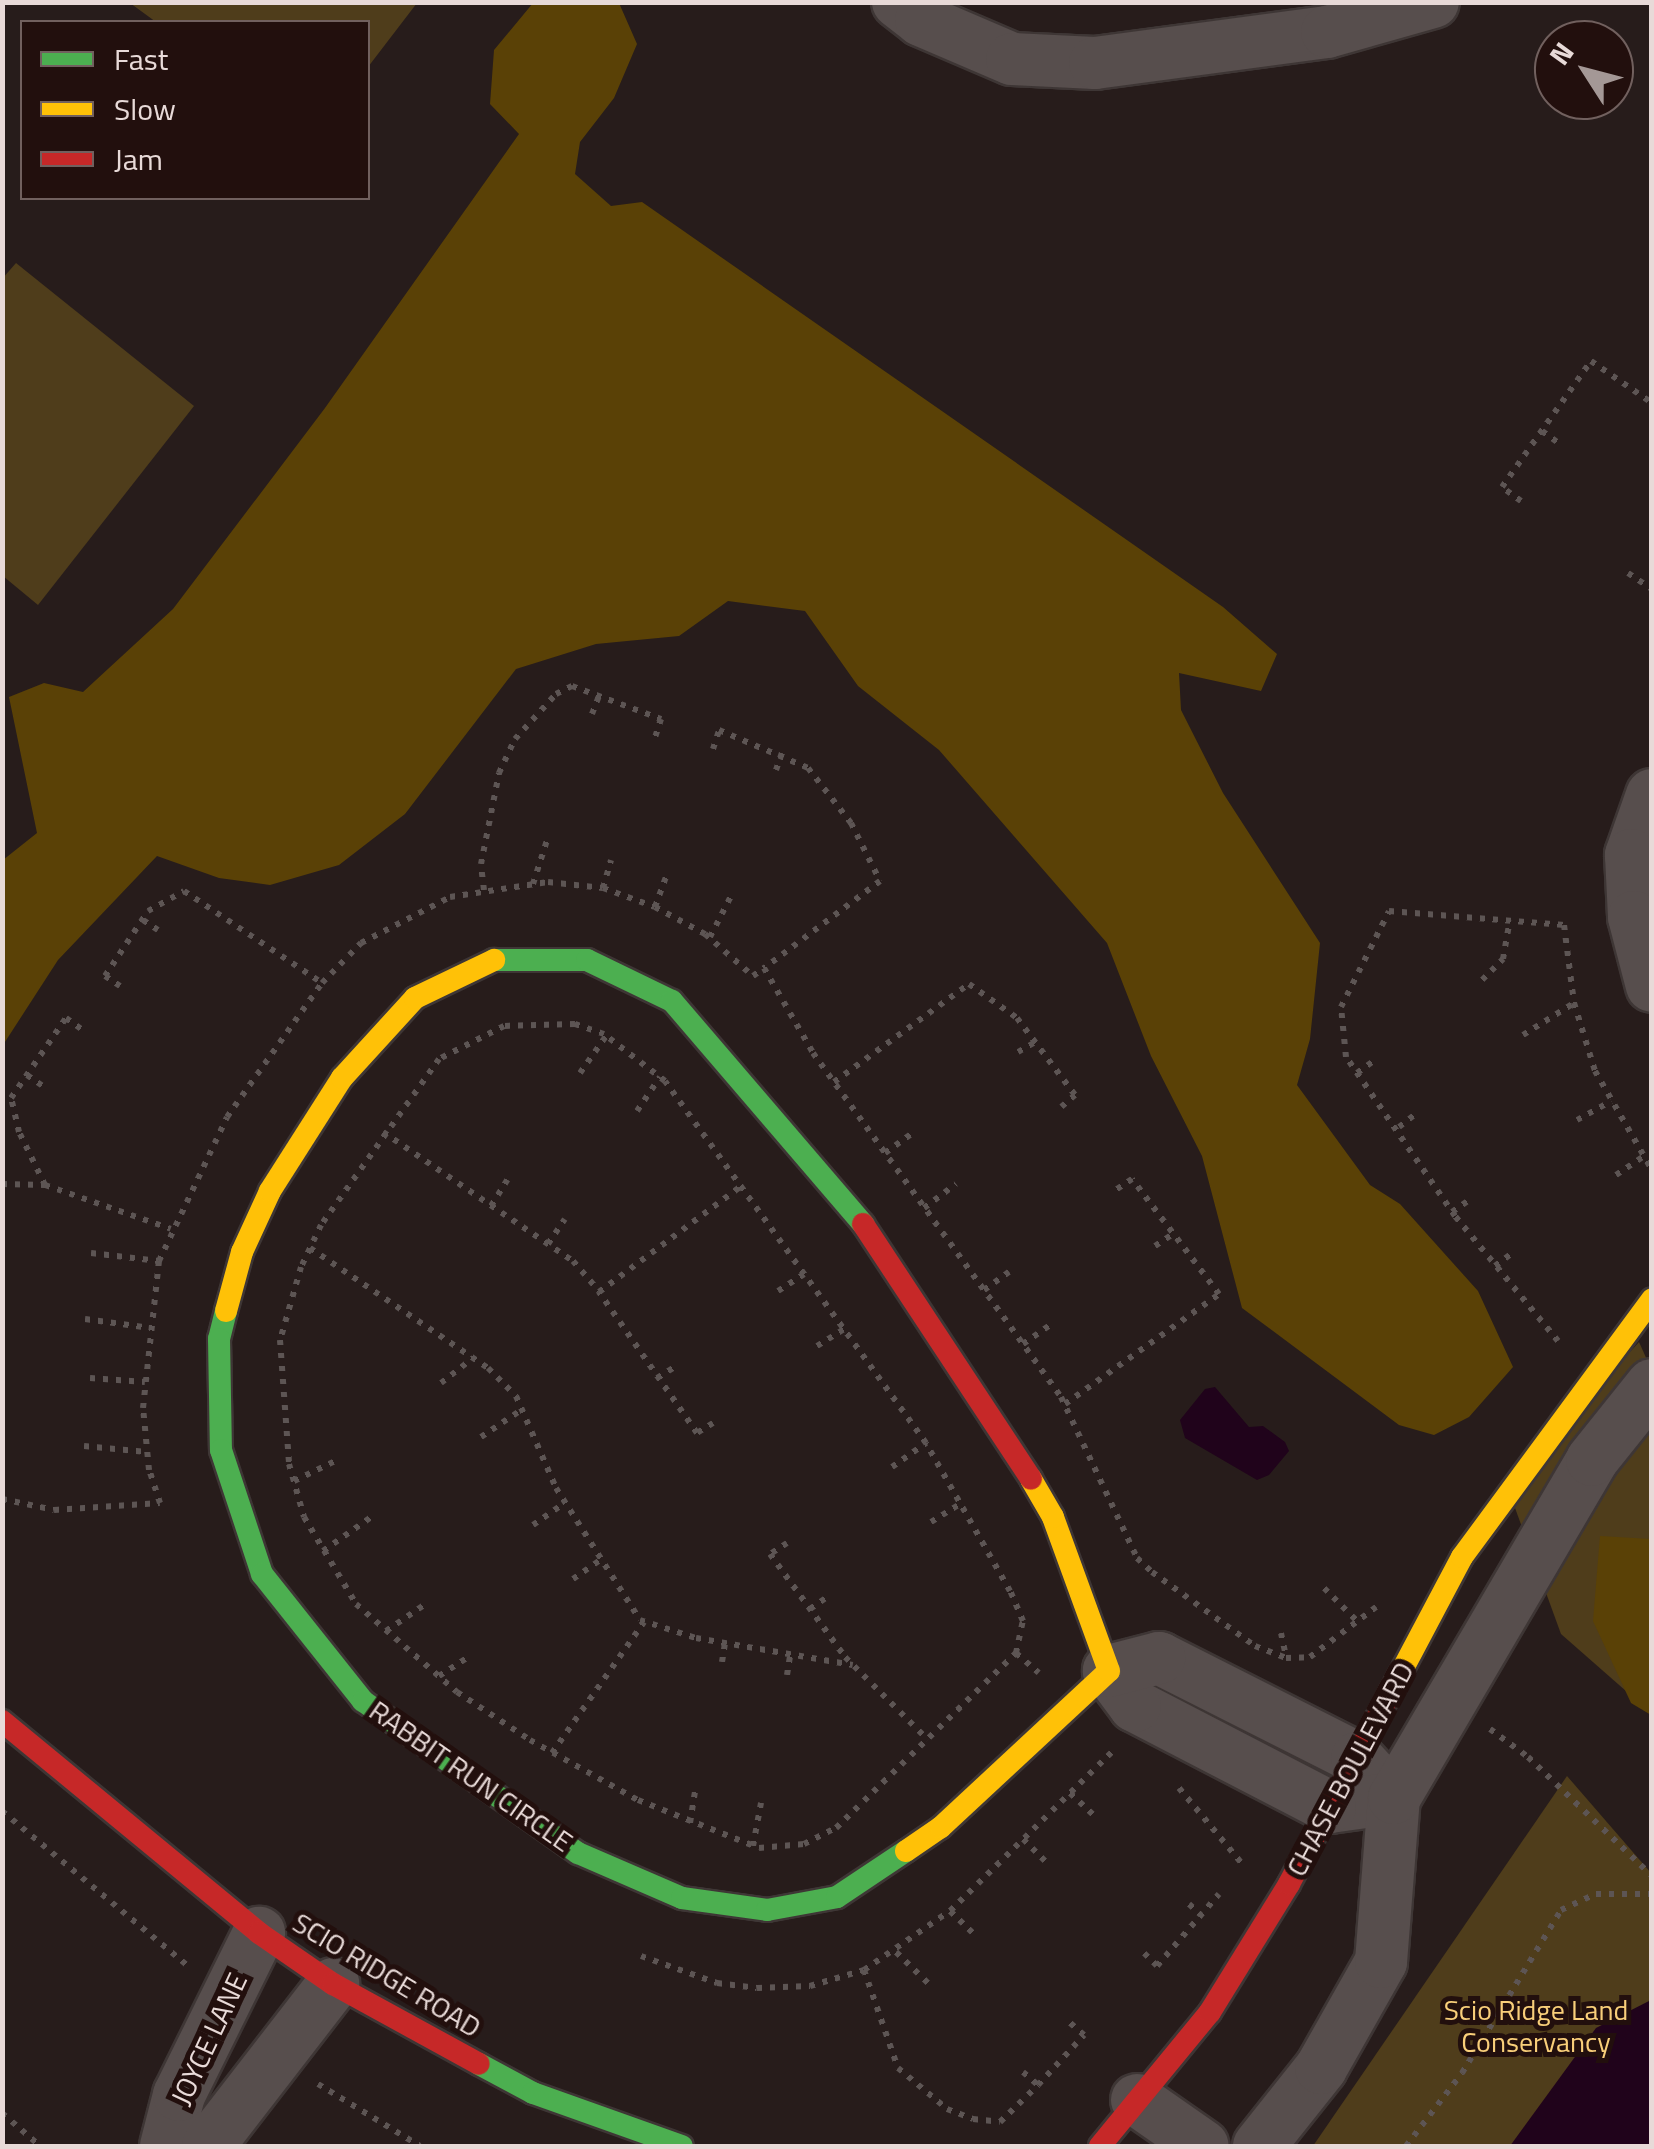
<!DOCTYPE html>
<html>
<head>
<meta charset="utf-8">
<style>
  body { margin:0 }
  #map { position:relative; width:1654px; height:2149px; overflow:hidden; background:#271c1b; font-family:"Titillium Web",sans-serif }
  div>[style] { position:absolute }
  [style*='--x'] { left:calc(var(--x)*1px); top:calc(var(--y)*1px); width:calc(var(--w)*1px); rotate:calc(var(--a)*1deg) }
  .green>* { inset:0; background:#4f3d1b }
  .forest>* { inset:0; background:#5a4106 }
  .water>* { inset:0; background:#20031b }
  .path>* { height:6px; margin-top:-3px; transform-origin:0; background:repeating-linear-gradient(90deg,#5d5554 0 5px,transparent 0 13px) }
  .roads { filter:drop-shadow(2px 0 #3e3635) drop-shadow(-2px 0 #3e3635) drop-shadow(0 2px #3e3635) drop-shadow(0 -2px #3e3635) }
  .street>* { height:52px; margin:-26px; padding:0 26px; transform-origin:26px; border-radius:26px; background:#574e4d }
  .fast>* { height:22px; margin:-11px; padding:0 11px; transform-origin:11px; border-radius:11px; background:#4caf50 }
  .slow>* { height:22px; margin:-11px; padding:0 11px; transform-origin:11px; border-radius:11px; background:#ffc107 }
  .jam>* { height:22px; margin:-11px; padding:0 11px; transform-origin:11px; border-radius:11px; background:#c62828 }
  span { translate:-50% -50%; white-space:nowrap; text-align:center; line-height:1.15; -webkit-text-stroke:10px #220f0d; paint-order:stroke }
  .street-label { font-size:28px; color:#e8dad8 }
  .park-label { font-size:28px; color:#f9cf7a }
  .frame { position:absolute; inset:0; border:5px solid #e8dad8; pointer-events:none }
  .legend { position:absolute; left:20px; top:20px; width:350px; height:180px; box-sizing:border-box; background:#220f0d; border:2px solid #71605e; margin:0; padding:12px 18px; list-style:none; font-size:30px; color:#e8dad8 }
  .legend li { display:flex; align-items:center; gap:20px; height:50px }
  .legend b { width:50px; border:2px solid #71605e }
  .north { position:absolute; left:1534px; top:20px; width:100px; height:100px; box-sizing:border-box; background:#220f0d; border:2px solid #71605e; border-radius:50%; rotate:306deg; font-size:28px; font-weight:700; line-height:40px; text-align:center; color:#e8dad8 }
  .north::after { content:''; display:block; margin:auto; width:35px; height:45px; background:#a49896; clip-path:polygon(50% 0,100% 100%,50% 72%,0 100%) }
</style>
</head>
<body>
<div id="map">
  <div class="green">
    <i style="clip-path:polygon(130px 3px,417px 3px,368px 67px,368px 22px,156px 22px)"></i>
    <i style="clip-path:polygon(16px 263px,194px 406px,38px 605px,3px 576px,2px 279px)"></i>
    <i style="clip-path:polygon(1639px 1342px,1652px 1371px,1651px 1713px,1561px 1634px,1507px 1486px)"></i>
    <i style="clip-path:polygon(1567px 1776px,1651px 1873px,1651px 2146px,1313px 2146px)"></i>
  </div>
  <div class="forest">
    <i style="clip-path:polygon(533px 3px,619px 3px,637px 44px,614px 98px,580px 142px,575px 174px,611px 206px,642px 202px,1223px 607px,1277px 654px,1261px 691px,1179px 673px,1181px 710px,1223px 793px,1320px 943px,1310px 1039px,1297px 1085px,1370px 1185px,1400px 1204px,1478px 1291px,1513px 1367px,1469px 1417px,1434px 1435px,1399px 1425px,1242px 1308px,1202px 1156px,1151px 1056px,1107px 943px,939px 750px,858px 686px,805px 611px,728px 601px,679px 636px,596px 644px,516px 669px,405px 814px,339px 865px,270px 885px,219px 878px,157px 856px,58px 960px,3px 1045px,3px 860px,37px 833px,9px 697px,44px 683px,83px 692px,173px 609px,325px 408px,519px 134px,490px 104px,494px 50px)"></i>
    <i style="clip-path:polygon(1600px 1536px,1651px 1539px,1651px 1715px,1631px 1703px,1593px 1621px)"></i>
  </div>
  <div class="water">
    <i style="clip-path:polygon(1215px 1387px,1249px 1427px,1263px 1426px,1285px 1442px,1289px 1451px,1269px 1475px,1257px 1480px,1185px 1438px,1180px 1420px,1205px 1389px)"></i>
    <i style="clip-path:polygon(1651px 2000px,1651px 2146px,1510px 2146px,1596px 2028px)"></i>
  </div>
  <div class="path">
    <i style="--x:1542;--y:431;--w:24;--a:36"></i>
    <i style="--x:1521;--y:501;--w:24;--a:-144"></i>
    <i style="--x:1502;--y:487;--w:154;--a:-54.8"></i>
    <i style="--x:1591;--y:361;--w:74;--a:34.5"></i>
    <i style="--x:1628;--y:573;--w:29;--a:34"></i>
    <i style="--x:1652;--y:625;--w:3;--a:90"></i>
    <i style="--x:592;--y:714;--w:19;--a:-69"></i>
    <i style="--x:713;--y:749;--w:20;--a:-72"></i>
    <i style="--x:719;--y:730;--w:97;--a:23.1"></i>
    <i style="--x:808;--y:768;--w:70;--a:52"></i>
    <i style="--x:851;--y:823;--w:65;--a:63.4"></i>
    <i style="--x:880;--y:881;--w:145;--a:143.1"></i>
    <i style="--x:776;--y:770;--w:18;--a:-71"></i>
    <i style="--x:533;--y:884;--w:49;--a:-72.3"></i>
    <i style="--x:603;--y:888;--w:29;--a:-74"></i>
    <i style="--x:484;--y:890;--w:26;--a:-97"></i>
    <i style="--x:481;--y:864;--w:93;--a:-78.8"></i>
    <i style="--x:499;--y:773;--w:38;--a:-65"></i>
    <i style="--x:515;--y:739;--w:61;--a:-47.7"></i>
    <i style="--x:556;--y:694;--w:18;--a:-27"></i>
    <i style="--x:572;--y:686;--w:95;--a:20.3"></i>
    <i style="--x:661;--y:719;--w:19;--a:108"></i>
    <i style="--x:655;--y:907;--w:37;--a:-70"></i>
    <i style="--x:143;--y:920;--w:18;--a:34"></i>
    <i style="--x:710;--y:937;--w:48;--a:-62.9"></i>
    <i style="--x:1482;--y:980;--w:30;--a:-45"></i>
    <i style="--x:1503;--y:959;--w:39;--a:-80"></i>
    <i style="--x:120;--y:986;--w:18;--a:-146"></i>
    <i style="--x:105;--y:976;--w:78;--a:-56.5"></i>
    <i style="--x:148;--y:911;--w:41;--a:-29.1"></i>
    <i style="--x:184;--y:891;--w:166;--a:33.7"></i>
    <i style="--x:1523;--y:1035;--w:60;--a:-32.1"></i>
    <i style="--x:1018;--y:1052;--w:20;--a:-30"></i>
    <i style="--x:580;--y:1073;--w:45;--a:-54.9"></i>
    <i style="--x:1357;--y:1073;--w:24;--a:-36"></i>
    <i style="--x:27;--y:1075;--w:19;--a:35"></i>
    <i style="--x:834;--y:1082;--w:167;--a:-36"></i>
    <i style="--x:969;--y:984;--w:59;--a:35.3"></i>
    <i style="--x:1017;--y:1018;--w:96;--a:53"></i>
    <i style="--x:1075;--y:1095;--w:18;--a:139"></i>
    <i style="--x:637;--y:1111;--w:41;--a:-55.9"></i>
    <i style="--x:1577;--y:1120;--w:39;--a:-29"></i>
    <i style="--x:1399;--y:1127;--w:24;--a:-38"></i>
    <i style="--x:383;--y:1132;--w:230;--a:34.2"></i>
    <i style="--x:573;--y:1261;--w:40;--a:49"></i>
    <i style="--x:885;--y:1153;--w:37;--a:-36"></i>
    <i style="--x:1616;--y:1175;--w:32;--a:-34"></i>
    <i style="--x:2;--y:1184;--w:43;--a:1.3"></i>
    <i style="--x:45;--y:1185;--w:133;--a:19.2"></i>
    <i style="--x:45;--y:1185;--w:59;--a:-116.1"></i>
    <i style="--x:19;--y:1132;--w:35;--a:-103"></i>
    <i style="--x:11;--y:1098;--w:97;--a:-55.5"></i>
    <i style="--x:66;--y:1018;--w:19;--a:36"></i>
    <i style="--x:491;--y:1206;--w:31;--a:-58"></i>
    <i style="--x:924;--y:1208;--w:40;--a:-37"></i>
    <i style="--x:1452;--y:1212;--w:24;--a:-35"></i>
    <i style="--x:548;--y:1244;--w:30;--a:-56"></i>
    <i style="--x:1155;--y:1246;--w:22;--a:-34"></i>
    <i style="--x:310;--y:1248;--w:215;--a:34"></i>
    <i style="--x:488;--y:1368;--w:40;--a:45"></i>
    <i style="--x:516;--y:1396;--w:100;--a:66.5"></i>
    <i style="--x:556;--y:1488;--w:156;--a:57.5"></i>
    <i style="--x:640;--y:1620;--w:59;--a:17.8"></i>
    <i style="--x:696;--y:1638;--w:159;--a:9.8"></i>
    <i style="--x:91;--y:1253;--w:68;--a:6.7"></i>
    <i style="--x:1495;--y:1266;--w:21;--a:-37"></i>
    <i style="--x:984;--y:1290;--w:31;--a:-36"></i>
    <i style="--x:778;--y:1291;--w:31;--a:-33"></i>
    <i style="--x:85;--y:1319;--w:66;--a:7.9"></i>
    <i style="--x:1558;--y:1341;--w:162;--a:-129.5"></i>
    <i style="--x:1455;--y:1216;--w:193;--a:-124.4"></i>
    <i style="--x:1346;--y:1057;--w:50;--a:-95.7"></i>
    <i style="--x:1341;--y:1007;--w:107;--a:-63.4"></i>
    <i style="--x:1389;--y:911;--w:176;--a:4.6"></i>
    <i style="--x:1564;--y:925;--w:79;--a:82.7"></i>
    <i style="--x:1574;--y:1003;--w:71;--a:72.8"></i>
    <i style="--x:1595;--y:1071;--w:114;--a:60.1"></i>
    <i style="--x:1023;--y:1344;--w:33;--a:-35"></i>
    <i style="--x:817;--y:1346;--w:32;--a:-32"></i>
    <i style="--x:90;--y:1378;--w:55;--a:4.2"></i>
    <i style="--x:657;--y:1378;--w:22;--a:-32"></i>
    <i style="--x:441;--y:1383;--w:41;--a:-38"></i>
    <i style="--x:1065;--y:1404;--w:189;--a:-35.5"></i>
    <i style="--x:1219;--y:1294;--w:144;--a:-127.1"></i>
    <i style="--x:1132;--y:1179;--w:23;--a:146"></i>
    <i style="--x:713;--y:1423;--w:19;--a:148"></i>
    <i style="--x:697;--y:1433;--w:172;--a:-124.8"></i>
    <i style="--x:599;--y:1292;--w:177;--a:-36.7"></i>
    <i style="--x:481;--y:1437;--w:48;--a:-34"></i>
    <i style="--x:84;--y:1446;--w:63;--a:5.4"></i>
    <i style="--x:892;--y:1467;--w:42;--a:-35.2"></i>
    <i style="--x:294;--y:1481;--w:46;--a:-26"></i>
    <i style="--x:2;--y:1499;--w:53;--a:11.9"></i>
    <i style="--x:54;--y:1510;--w:106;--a:-3.8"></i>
    <i style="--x:160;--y:1503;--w:35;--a:-108"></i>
    <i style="--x:149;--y:1470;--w:62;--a:-95.5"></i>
    <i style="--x:143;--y:1408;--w:148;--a:-83.8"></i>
    <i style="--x:159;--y:1261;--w:159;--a:-64.7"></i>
    <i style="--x:227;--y:1117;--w:164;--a:-54.7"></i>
    <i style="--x:322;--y:983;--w:56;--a:-45.7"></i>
    <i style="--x:361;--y:943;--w:100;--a:-27.3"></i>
    <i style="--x:450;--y:897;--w:99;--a:-8.7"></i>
    <i style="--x:548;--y:882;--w:55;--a:6.2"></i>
    <i style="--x:603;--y:888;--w:55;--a:20.1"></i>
    <i style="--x:655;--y:907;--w:57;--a:28.4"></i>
    <i style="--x:705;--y:934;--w:64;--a:41.2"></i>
    <i style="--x:753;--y:976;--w:14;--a:-36"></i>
    <i style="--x:764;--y:968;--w:98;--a:60"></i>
    <i style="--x:813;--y:1053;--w:424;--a:54.2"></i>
    <i style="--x:1061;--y:1397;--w:178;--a:64.7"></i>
    <i style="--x:1137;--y:1558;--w:21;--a:43"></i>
    <i style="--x:1152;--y:1572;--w:127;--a:35.7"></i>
    <i style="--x:1255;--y:1646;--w:33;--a:21"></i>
    <i style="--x:1286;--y:1658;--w:24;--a:-2"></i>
    <i style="--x:1310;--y:1657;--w:83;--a:-37.1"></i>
    <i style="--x:931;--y:1522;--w:36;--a:-32"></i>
    <i style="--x:533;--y:1525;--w:38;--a:-35"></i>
    <i style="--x:787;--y:1543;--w:20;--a:147"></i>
    <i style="--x:770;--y:1554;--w:127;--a:53.9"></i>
    <i style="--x:845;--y:1657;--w:117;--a:45"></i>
    <i style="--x:323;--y:1551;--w:62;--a:-35.2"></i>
    <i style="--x:573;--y:1579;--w:32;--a:-35"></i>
    <i style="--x:1324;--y:1588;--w:51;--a:45"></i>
    <i style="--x:810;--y:1609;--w:19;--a:-35"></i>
    <i style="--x:386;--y:1631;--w:50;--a:-34.3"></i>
    <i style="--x:1281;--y:1633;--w:25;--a:78"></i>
    <i style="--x:1016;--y:1653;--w:33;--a:-78"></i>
    <i style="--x:1023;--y:1621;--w:33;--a:-113"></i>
    <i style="--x:1010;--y:1591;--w:170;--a:-119.6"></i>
    <i style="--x:926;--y:1443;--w:446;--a:-125.8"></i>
    <i style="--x:665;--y:1081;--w:77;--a:-142.4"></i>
    <i style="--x:604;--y:1034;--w:31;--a:-161"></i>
    <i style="--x:575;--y:1024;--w:71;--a:178.4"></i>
    <i style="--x:504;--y:1026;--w:73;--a:153.1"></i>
    <i style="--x:439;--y:1059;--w:204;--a:125.4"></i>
    <i style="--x:321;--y:1225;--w:47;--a:115.5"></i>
    <i style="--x:301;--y:1267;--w:76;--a:106"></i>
    <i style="--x:280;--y:1340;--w:124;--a:85.8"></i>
    <i style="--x:289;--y:1464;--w:55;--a:74.2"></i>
    <i style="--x:304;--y:1517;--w:101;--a:59.1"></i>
    <i style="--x:356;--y:1604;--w:134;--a:41.1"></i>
    <i style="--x:457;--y:1692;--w:87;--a:33.3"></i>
    <i style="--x:530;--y:1740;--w:124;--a:29.1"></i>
    <i style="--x:638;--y:1800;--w:130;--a:21.6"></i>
    <i style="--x:759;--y:1848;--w:45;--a:-5.1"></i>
    <i style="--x:804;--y:1844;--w:36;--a:-27"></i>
    <i style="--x:836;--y:1828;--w:251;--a:-44.2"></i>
    <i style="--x:1016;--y:1653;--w:30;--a:41"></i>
    <i style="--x:722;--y:1662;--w:18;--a:-81"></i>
    <i style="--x:787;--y:1675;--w:20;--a:-81"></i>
    <i style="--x:439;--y:1676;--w:35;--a:-33"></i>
    <i style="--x:1490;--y:1729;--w:47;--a:36.4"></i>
    <i style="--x:1528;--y:1757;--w:172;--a:43.8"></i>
    <i style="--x:552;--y:1753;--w:160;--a:-54.9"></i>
    <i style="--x:1179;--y:1788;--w:102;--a:50.2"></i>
    <i style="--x:1070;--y:1793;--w:34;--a:43"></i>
    <i style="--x:2;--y:1811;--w:244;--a:39.8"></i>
    <i style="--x:690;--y:1823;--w:33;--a:-81"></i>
    <i style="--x:1023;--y:1839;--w:37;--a:45"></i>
    <i style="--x:753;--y:1846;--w:44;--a:-79.5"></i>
    <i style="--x:1189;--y:1904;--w:16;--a:43"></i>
    <i style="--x:950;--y:1911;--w:33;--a:44"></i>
    <i style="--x:896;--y:1952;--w:49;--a:44.2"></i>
    <i style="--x:1144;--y:1953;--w:18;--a:45"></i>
    <i style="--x:1157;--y:1966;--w:95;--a:-49.3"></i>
    <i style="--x:641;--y:1956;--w:81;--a:19.6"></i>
    <i style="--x:717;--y:1983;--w:40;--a:7.1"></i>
    <i style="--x:757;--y:1988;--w:53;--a:-2.2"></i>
    <i style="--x:810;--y:1986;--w:56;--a:-16.5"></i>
    <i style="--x:864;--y:1970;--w:104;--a:-34.5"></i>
    <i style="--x:950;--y:1911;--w:230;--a:-44.5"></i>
    <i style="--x:864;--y:1970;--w:104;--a:70.9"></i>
    <i style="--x:898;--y:2068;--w:64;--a:39.9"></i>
    <i style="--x:947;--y:2109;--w:28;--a:21"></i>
    <i style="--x:973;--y:2119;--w:27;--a:6"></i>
    <i style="--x:1000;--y:2122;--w:53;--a:-44.2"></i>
    <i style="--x:1038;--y:2085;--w:68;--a:-47.4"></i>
    <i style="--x:1084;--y:2035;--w:20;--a:-139"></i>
    <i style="--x:1023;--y:2072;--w:20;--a:41"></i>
    <i style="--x:318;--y:2084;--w:119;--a:31.3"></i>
    <i style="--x:2;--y:2113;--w:50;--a:41"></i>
    <i style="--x:1406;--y:2146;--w:92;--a:-52.5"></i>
    <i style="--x:1462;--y:2073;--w:191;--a:-58.7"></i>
    <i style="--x:1561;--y:1910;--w:38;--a:-25"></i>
    <i style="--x:1596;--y:1894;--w:56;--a:0"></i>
  </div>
  <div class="roads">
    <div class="street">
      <i style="--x:898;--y:2;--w:29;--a:38"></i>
      <i style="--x:921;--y:20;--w:99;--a:23.2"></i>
      <i style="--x:1012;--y:59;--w:83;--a:2.8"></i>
      <i style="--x:1095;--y:63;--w:234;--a:-7.6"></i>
      <i style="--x:1327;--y:32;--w:110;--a:-15.8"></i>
      <i style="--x:1652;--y:795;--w:64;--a:109.3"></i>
      <i style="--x:1631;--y:855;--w:62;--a:87.2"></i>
      <i style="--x:1634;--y:917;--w:71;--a:75.4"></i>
      <i style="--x:1159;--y:1658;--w:222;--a:26.8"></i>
      <i style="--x:1357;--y:1758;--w:54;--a:47.2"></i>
      <i style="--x:1394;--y:1798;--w:65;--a:172"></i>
      <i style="--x:1330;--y:1807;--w:220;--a:-152.6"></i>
      <i style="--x:1135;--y:1706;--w:44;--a:-126.6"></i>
      <i style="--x:1109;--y:1671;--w:52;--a:-14.6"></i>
      <i style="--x:1137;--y:2100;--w:80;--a:34.9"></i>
      <i style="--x:166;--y:2146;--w:53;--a:-75.7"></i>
      <i style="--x:179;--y:2095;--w:181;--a:-63.7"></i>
      <i style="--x:208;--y:2146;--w:205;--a:-52.3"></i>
      <i style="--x:1259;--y:2146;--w:100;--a:-51.5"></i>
      <i style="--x:1321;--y:2068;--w:122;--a:-60.5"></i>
      <i style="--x:1381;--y:1962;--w:165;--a:-85.5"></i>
      <i style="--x:1394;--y:1798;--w:392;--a:-59.6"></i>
      <i style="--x:1592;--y:1460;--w:96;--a:-51.3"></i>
    </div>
    <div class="fast">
      <i style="--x:494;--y:960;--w:93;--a:0"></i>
      <i style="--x:587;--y:960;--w:94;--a:25.8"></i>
      <i style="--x:672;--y:1001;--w:294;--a:49.4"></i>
      <i style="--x:226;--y:1311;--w:29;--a:104"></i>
      <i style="--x:219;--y:1339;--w:111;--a:89"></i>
      <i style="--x:221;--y:1450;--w:131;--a:71.7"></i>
      <i style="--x:262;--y:1574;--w:162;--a:51.5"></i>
      <i style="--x:363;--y:1701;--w:263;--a:35.3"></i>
      <i style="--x:578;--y:1853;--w:113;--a:23.4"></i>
      <i style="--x:682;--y:1898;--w:86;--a:8"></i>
      <i style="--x:767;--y:1910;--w:71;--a:-10.5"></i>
      <i style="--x:837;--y:1897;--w:83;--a:-33.7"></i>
      <i style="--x:479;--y:2064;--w:61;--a:28.2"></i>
      <i style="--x:533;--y:2093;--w:158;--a:19.6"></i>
    </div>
    <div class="slow">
      <i style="--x:226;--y:1311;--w:61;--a:-74.8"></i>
      <i style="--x:242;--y:1252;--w:67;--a:-65.3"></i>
      <i style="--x:270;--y:1191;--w:134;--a:-57.5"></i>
      <i style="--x:342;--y:1078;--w:108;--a:-47.6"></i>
      <i style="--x:415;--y:998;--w:88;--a:-25.7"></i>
      <i style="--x:1390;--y:1693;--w:154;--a:-62.1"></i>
      <i style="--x:1462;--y:1557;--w:320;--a:-53.6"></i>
      <i style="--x:906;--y:1851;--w:42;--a:-34.4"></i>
      <i style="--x:941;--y:1827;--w:229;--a:-42.9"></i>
      <i style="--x:1109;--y:1671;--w:164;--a:-110"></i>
      <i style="--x:1053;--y:1517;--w:44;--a:-120.1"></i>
    </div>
    <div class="jam">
      <i style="--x:863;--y:1224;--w:305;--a:56.6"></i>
      <i style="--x:2;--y:1721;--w:333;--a:39.5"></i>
      <i style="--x:259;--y:1933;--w:90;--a:34.6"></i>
      <i style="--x:333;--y:1984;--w:166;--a:28.7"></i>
      <i style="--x:1100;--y:2146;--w:173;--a:-50.6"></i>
      <i style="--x:1210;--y:2012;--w:150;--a:-58.3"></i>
      <i style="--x:1289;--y:1884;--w:216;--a:-62.1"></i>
    </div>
  </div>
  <div class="street-label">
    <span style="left:1350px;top:1769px;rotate:-62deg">CHASE BOULEVARD</span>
    <span style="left:471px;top:1776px;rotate:35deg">RABBIT RUN CIRCLE</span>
    <span style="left:387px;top:1975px;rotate:31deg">SCIO RIDGE ROAD</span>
    <span style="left:209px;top:2039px;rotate:-65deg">JOYCE LANE</span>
  </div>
  <div class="park-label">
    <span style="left:1536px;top:2026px">Scio Ridge Land<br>Conservancy</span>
  </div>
  <div class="frame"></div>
  <ul class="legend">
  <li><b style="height:12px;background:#4caf50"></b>Fast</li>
  <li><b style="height:12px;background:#ffc107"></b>Slow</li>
  <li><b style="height:12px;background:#c62828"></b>Jam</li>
  </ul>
  <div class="north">N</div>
</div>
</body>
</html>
